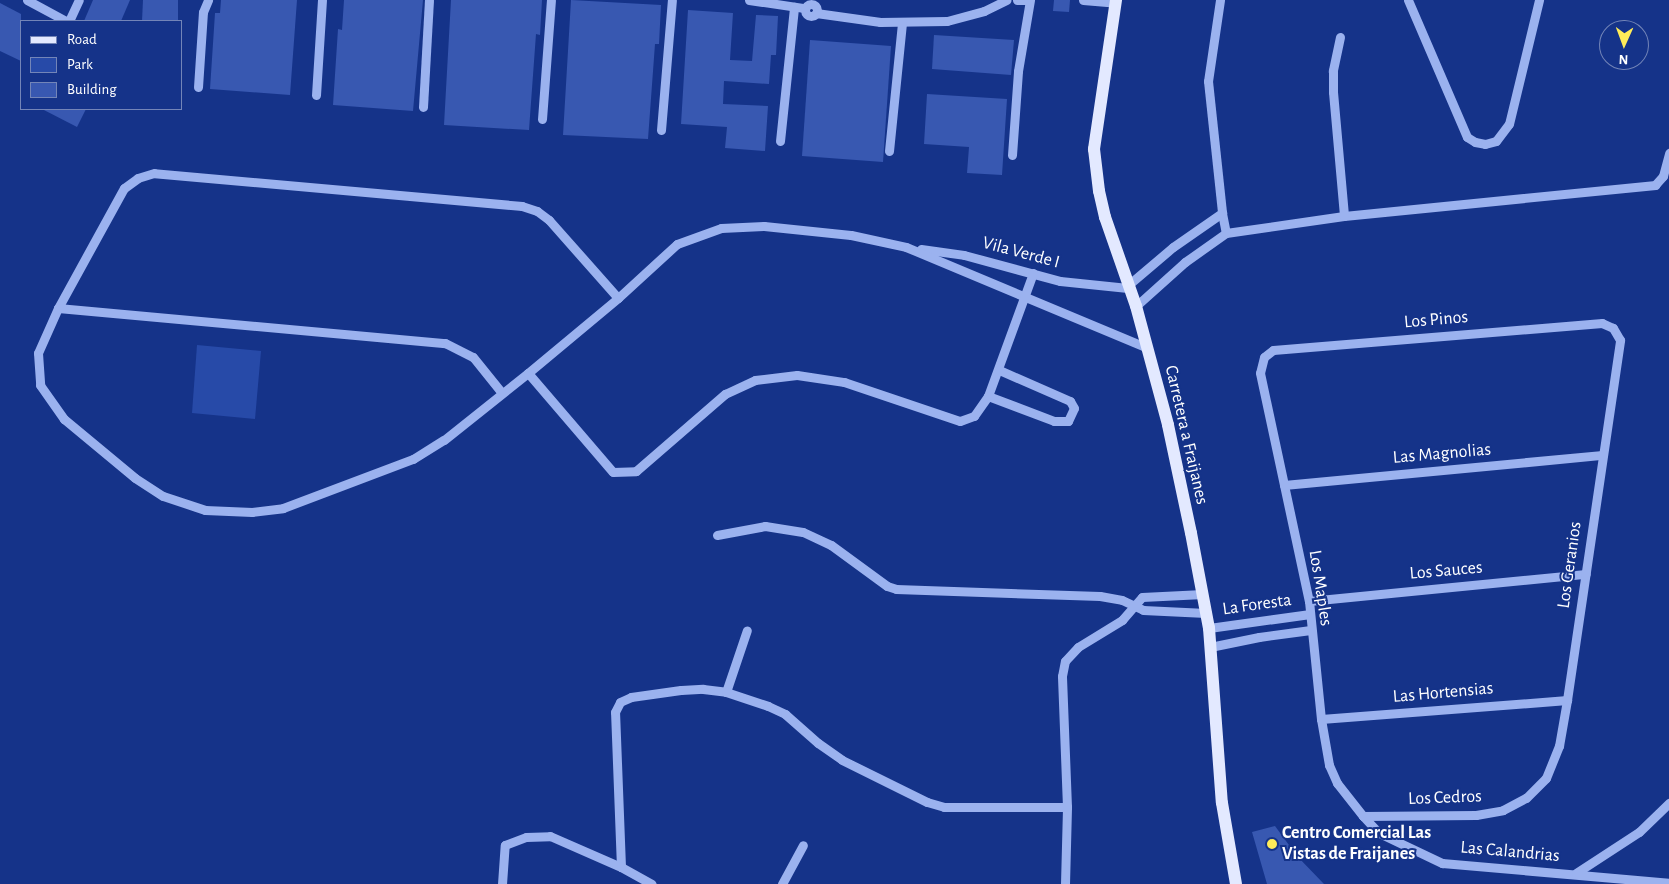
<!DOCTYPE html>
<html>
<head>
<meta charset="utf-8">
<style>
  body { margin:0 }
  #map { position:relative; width:1669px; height:884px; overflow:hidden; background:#153389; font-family:"Alegreya Sans",sans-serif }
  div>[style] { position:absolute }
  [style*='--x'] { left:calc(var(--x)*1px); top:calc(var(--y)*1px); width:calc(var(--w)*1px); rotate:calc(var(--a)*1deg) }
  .green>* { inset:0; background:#274aa8 }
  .building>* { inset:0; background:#3858b1 }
  .minor>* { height:9px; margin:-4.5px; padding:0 4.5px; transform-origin:4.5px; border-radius:4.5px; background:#9bb2ef }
  .minor>.ring { margin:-4.5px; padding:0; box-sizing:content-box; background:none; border:9px solid #9bb2ef; border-radius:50% }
  .major>* { height:12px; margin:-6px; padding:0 6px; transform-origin:6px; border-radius:6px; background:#e3e9ff }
  .dots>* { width:14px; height:14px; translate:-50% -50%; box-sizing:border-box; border:2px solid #153389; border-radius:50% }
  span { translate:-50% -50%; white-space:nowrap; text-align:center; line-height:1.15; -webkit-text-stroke:4px #153389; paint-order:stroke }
  .street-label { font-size:18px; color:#fff }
  .poi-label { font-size:18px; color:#fff; font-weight:700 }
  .left { translate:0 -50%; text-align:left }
  .legend { position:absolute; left:20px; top:20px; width:162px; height:90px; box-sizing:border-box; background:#153389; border:1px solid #7385b8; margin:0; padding:6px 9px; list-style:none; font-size:15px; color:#fff }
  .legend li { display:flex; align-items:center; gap:10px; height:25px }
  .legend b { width:25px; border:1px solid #7385b8 }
  .north { position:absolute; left:1599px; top:20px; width:50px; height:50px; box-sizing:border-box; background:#153389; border:1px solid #7385b8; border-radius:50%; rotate:182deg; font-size:14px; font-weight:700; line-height:20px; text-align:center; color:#fff }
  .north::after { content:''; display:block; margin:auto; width:18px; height:22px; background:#ffec59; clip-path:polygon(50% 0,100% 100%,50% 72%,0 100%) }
</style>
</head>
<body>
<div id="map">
  <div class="green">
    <i style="clip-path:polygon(197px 345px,261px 351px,255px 419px,192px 413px)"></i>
  </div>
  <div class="building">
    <i style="clip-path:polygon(93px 0,130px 0,121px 21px,84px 21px)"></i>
    <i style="clip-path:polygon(143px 0,178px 0,178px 21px,142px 21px)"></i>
    <i style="clip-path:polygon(221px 0,297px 0,290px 95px,210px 89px,215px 13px,220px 13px)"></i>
    <i style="clip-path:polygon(344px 0,423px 0,413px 111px,333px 105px,338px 29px,342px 30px)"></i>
    <i style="clip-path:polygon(451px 0,542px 0,540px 35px,536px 34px,529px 130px,444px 125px)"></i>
    <i style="clip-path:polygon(571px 0,661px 5px,659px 44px,655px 44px,648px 139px,563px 135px)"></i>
    <i style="clip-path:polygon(1054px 0,1070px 0,1069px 12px,1053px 11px)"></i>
    <i style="clip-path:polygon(0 3px,21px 14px,21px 61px,0 51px)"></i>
    <i style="clip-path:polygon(688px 10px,733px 13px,730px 60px,752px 61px,756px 15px,778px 16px,776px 55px,771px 55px,769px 84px,724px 81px,723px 104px,768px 106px,765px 151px,725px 148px,727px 127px,681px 124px)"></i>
    <i style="clip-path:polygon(934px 35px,1014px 40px,1011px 75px,932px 69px)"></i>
    <i style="clip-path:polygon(810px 40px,891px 46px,883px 162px,802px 156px)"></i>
    <i style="clip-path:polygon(927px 94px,1007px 99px,1002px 175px,967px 173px,969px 147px,924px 144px)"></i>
    <i style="clip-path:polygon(42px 109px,86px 109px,77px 127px)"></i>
    <i style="clip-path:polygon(1275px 826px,1297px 856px,1324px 884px,1267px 884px,1252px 832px)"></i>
  </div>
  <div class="minor">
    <i style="--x:27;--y:0;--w:44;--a:28.3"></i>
    <i style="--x:749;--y:0;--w:56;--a:8.3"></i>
    <i style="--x:1017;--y:0;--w:10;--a:0"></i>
    <i style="--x:1083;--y:0;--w:33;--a:5"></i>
    <i style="--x:1220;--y:0;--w:82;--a:98.4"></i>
    <i style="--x:1208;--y:81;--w:133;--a:83.9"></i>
    <i style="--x:1222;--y:213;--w:20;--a:79"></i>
    <i style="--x:1226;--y:233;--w:119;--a:-8.2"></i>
    <i style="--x:1344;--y:216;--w:313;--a:-5.7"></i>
    <i style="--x:1655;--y:185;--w:12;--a:-48"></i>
    <i style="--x:1663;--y:176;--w:24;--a:-75"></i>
    <i style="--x:1408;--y:0;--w:149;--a:66.7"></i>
    <i style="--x:1467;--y:137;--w:9;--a:32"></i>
    <i style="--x:1475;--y:142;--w:10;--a:11"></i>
    <i style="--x:1485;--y:144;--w:11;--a:-15"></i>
    <i style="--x:1496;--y:141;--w:21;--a:-53"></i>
    <i style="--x:1509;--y:124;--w:128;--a:-76.4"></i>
    <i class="ring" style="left:805px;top:4px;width:3px;height:3px"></i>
    <i style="--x:816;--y:13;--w:65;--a:8"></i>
    <i style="--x:880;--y:22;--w:67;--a:-0.9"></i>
    <i style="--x:947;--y:21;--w:38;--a:-15"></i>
    <i style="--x:984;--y:11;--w:25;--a:-26"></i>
    <i style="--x:69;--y:21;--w:23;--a:-65"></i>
    <i style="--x:1340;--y:37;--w:35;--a:102"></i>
    <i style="--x:1333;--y:71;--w:21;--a:90"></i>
    <i style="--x:1333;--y:92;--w:124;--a:84.9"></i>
    <i style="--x:198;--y:87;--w:75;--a:-86.2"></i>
    <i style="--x:203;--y:12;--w:13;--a:-67"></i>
    <i style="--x:316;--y:95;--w:95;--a:-86.4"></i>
    <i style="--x:423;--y:107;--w:107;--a:-86.8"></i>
    <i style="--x:542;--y:119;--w:119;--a:-85.7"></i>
    <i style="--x:661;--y:130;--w:130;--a:-85.2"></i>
    <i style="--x:780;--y:141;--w:135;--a:-84"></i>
    <i style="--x:889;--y:151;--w:129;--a:-84.2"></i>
    <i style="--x:1012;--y:155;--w:84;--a:-85.9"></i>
    <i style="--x:1018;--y:71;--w:72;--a:-80.4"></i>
    <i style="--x:921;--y:249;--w:43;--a:7.9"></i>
    <i style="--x:964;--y:255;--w:99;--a:15.2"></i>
    <i style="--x:1060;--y:281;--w:68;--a:5.9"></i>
    <i style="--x:1127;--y:286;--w:60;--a:-40.3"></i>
    <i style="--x:1173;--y:247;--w:60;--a:-34.8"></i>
    <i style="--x:618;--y:298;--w:104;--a:-131.5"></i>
    <i style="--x:549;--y:220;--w:15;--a:-143"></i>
    <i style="--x:537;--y:211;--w:16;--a:-162"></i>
    <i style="--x:522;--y:206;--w:369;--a:-174.9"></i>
    <i style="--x:154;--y:173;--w:17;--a:163"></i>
    <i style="--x:138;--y:178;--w:17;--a:144"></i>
    <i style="--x:124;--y:188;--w:137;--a:118.8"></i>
    <i style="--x:58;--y:308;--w:49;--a:114"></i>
    <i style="--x:38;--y:353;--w:32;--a:86"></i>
    <i style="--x:40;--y:385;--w:42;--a:54.8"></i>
    <i style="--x:64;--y:419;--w:92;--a:39.7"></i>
    <i style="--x:135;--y:478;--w:33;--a:33"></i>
    <i style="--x:163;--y:496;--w:44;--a:18.4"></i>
    <i style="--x:205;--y:510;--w:47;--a:2.4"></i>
    <i style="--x:252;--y:512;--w:31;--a:-7"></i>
    <i style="--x:283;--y:508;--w:139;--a:-20.7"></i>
    <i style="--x:413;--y:459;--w:36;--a:-32"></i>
    <i style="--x:444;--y:440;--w:107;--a:-38.6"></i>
    <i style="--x:528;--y:373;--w:117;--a:-39.8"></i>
    <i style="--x:618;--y:298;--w:80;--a:-42.5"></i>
    <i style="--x:677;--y:244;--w:47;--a:-20"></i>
    <i style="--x:721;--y:228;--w:43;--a:-2.7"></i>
    <i style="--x:764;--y:226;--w:87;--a:5.9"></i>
    <i style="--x:851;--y:235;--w:56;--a:12.3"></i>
    <i style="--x:906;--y:247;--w:261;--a:22.7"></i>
    <i style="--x:1136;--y:306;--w:66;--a:-41.9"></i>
    <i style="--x:1185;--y:262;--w:50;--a:-35.3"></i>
    <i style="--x:58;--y:308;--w:389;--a:5.2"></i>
    <i style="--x:445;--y:343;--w:31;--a:27"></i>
    <i style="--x:473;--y:357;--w:46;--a:51.1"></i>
    <i style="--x:528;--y:373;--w:130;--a:49.4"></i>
    <i style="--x:613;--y:472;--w:23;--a:-2"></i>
    <i style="--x:636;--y:471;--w:118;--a:-40.9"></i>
    <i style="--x:725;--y:394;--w:33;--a:-25"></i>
    <i style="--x:755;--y:380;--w:42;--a:-6.8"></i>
    <i style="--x:797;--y:375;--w:48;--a:8.5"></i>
    <i style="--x:844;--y:382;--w:122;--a:18.6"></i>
    <i style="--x:960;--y:421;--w:15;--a:-20"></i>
    <i style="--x:974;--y:416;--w:24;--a:-55"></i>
    <i style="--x:988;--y:396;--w:131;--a:-69.9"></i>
    <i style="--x:988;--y:396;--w:71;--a:20.7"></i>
    <i style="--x:1054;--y:421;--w:14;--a:0"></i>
    <i style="--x:1068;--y:421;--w:14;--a:-65"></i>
    <i style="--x:1074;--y:408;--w:8;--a:-120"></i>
    <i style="--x:1070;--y:401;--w:77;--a:-156.4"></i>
    <i style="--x:1284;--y:485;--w:320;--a:-5.4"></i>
    <i style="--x:717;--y:535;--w:49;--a:-10.6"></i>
    <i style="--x:765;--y:526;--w:38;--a:9"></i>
    <i style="--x:803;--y:532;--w:31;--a:25"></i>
    <i style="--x:831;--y:545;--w:69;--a:36.2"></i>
    <i style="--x:887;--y:586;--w:9;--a:18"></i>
    <i style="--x:896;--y:589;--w:204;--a:2"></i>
    <i style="--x:1100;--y:596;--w:22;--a:10"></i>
    <i style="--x:1122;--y:600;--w:23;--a:25"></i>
    <i style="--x:1143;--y:610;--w:63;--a:2.7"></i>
    <i style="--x:1309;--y:601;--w:278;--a:-5.6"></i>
    <i style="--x:1209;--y:628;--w:102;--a:-7.9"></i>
    <i style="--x:1210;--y:647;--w:50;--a:-11.5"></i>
    <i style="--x:1259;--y:637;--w:52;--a:-7.7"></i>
    <i style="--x:726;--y:692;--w:65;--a:-71.3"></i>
    <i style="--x:1321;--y:719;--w:247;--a:-4.4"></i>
    <i style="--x:1363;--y:816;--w:113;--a:-0.5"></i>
    <i style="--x:1476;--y:815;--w:27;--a:-10"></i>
    <i style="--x:1503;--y:810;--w:26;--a:-28"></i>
    <i style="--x:1526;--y:798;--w:28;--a:-45"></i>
    <i style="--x:1546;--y:778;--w:35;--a:-68"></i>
    <i style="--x:1559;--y:746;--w:47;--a:-80.1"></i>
    <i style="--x:1567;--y:700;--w:364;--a:-81.6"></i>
    <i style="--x:1620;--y:340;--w:14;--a:-120"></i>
    <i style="--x:1613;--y:328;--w:12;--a:-156"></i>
    <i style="--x:1602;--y:323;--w:330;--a:175.3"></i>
    <i style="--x:1273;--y:350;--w:11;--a:142"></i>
    <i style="--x:1264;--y:357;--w:16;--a:104"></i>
    <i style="--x:1260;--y:373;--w:233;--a:77.9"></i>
    <i style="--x:1309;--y:601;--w:119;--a:84.2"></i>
    <i style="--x:1321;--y:719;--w:47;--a:80.1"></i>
    <i style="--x:1329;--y:765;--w:20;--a:66"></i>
    <i style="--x:1337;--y:783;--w:42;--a:51.8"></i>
    <i style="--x:1363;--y:816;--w:23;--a:47"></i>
    <i style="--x:1379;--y:833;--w:70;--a:25.5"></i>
    <i style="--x:1442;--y:863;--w:228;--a:5"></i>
    <i style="--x:621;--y:867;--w:155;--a:-92.2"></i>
    <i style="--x:615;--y:712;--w:11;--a:-63"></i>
    <i style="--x:620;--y:702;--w:12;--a:-24"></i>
    <i style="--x:631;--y:697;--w:50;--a:-8"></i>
    <i style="--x:681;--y:690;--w:22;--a:-3"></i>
    <i style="--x:703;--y:689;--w:23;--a:7"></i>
    <i style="--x:726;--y:692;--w:44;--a:18.4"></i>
    <i style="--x:768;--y:706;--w:19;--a:25"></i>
    <i style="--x:785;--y:714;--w:44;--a:41.3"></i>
    <i style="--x:818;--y:743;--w:29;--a:35"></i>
    <i style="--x:842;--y:760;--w:95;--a:26.3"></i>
    <i style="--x:927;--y:802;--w:18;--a:16"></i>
    <i style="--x:944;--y:807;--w:123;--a:0"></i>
    <i style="--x:1576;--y:873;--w:75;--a:-33.1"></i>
    <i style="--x:1639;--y:832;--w:42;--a:-44"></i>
    <i style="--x:502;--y:884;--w:39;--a:-86"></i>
    <i style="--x:505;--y:845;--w:22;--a:-21"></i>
    <i style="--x:526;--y:837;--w:24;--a:-2"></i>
    <i style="--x:550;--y:836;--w:77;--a:23.6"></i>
    <i style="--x:621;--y:867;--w:35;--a:29"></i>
    <i style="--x:782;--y:884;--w:44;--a:-61.7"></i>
    <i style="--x:1065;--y:884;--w:77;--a:-88.5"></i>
    <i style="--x:1067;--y:807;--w:131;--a:-92.2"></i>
    <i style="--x:1062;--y:676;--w:15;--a:-79"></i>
    <i style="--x:1065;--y:661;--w:19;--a:-47"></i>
    <i style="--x:1078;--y:647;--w:52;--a:-31.5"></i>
    <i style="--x:1122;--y:620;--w:30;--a:-49"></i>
    <i style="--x:1142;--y:597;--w:61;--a:-2.8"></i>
  </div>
  <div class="major">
    <i style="--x:1116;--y:0;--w:151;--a:98.4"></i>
    <i style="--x:1094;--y:149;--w:42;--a:83.2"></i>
    <i style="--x:1099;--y:191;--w:27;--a:77"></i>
    <i style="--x:1105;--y:217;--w:94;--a:70.8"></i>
    <i style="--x:1136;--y:306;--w:123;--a:74.9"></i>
    <i style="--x:1168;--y:425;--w:110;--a:78"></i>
    <i style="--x:1191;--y:533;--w:97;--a:79.3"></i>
    <i style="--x:1209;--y:628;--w:175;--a:85.8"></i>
    <i style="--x:1222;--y:803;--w:82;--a:80.2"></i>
  </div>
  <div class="dots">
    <i style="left:1272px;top:844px;background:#ffec59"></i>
  </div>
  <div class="street-label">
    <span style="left:1021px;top:253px;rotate:15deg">Vila Verde I</span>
    <span style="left:1436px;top:320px;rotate:-5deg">Los Pinos</span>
    <span style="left:1186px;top:435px;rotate:77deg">Carretera a Fraijanes</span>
    <span style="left:1442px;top:454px;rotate:-5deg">Las Magnolias</span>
    <span style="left:1570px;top:565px;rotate:-82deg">Los Geranios</span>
    <span style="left:1446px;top:571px;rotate:-5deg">Los Sauces</span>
    <span style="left:1320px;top:588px;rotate:81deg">Los Maples</span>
    <span style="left:1257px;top:605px;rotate:-8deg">La Foresta</span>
    <span style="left:1443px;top:693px;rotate:-5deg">Las Hortensias</span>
    <span style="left:1445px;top:798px;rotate:-2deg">Los Cedros</span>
    <span style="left:1510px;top:852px;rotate:5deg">Las Calandrias</span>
  </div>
  <div class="poi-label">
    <span class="left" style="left:1282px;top:844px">Centro Comercial Las<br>Vistas de Fraijanes</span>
  </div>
  <ul class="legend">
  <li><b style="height:6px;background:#e3e9ff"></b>Road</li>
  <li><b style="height:14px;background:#274aa8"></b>Park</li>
  <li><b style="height:14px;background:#3858b1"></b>Building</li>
  </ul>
  <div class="north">N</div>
</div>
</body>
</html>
